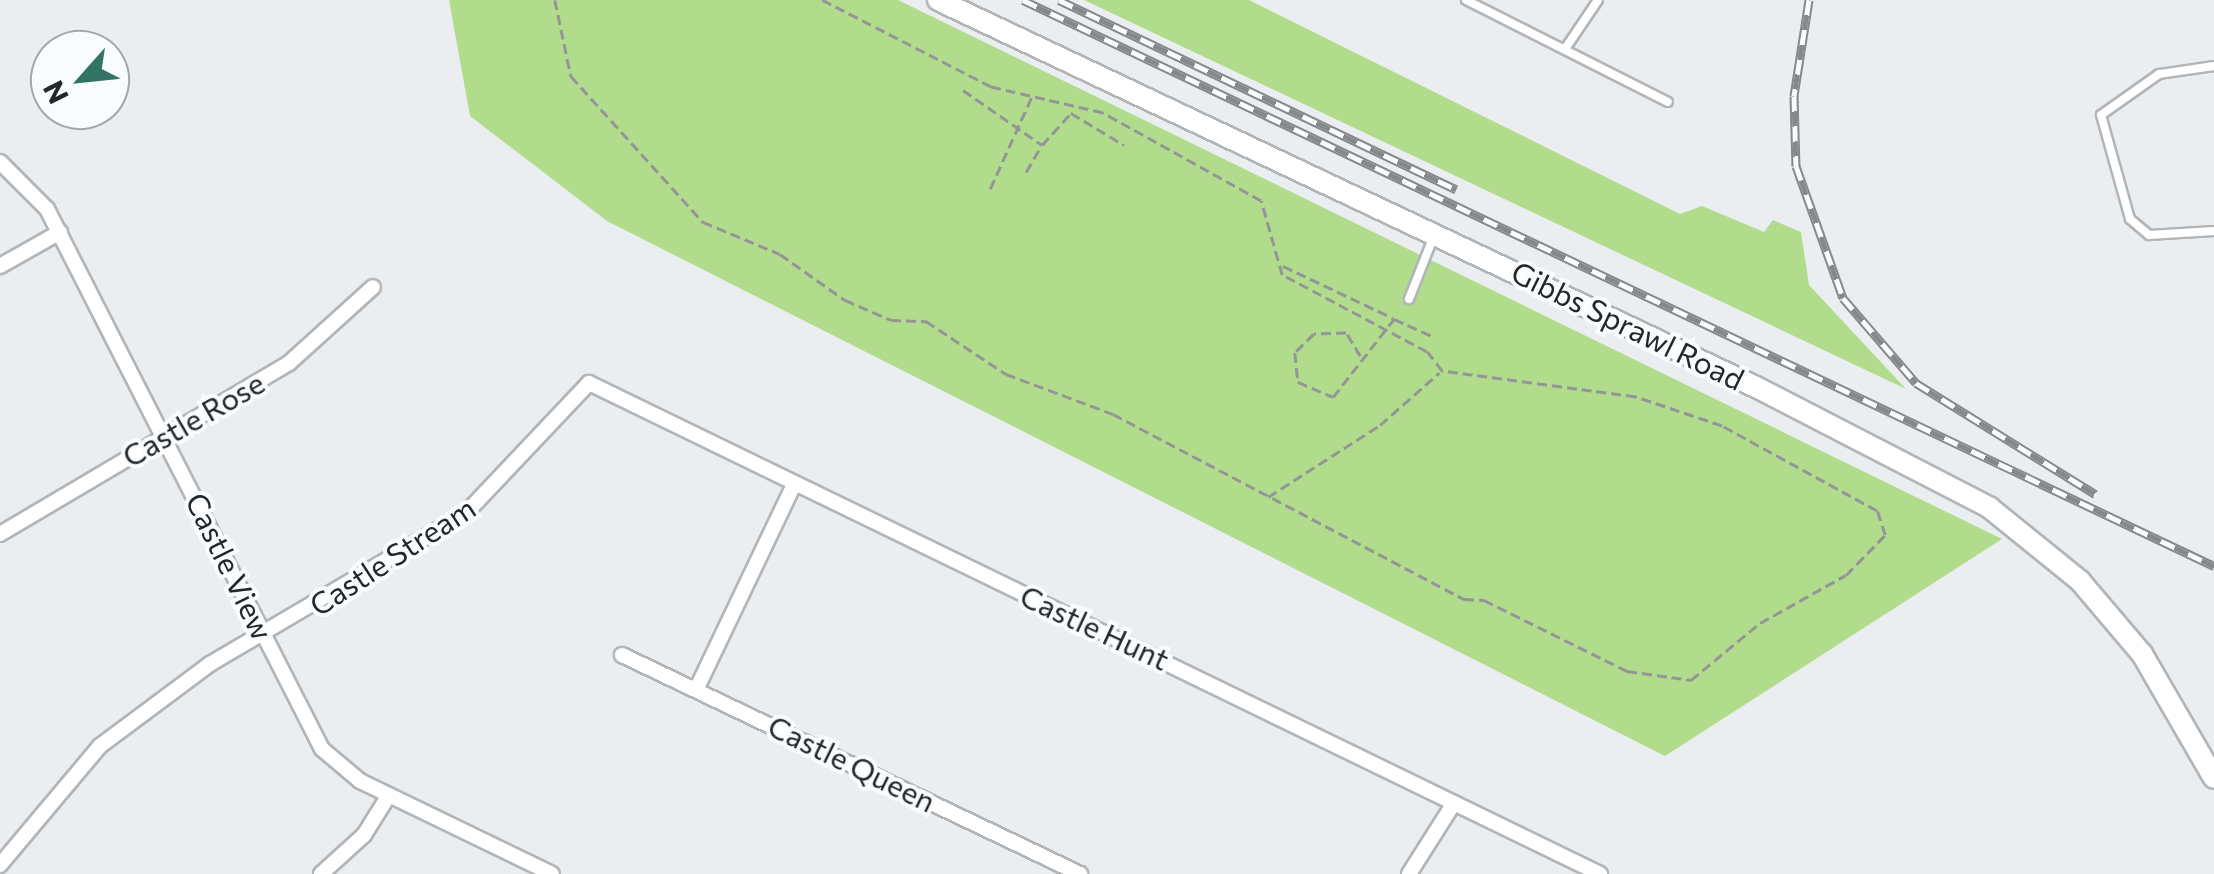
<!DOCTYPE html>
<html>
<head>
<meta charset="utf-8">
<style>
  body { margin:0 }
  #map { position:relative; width:2214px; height:874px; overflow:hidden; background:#ebeef1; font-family:Commissioner,sans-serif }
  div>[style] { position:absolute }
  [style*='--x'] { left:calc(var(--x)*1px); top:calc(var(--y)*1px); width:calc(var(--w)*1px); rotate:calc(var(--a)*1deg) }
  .green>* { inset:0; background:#b1dc8c }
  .path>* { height:2.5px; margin-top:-1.25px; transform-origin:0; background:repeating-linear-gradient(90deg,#939597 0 10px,transparent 0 15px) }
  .roads { filter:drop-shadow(2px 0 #b2b5b8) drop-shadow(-2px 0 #b2b5b8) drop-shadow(0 2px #b2b5b8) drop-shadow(0 -2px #b2b5b8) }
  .service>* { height:8px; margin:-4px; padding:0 4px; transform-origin:4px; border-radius:4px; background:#fff }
  .minor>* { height:14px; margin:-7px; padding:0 7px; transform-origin:7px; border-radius:7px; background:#fff }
  .secondary>* { height:20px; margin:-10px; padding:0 10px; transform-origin:10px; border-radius:10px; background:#fff }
  .rail>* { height:9px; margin-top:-4.5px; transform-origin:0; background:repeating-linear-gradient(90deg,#f9fcfe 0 15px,#86888a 0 30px); box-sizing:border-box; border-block:2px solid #86888a }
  span { translate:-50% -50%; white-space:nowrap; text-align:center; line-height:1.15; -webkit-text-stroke:8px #f9fcfe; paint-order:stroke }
  .street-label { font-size:30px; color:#252627 }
  .north { position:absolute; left:30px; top:30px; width:100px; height:100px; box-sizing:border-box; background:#f9fcfe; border:2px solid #a4a6a8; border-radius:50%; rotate:243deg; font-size:28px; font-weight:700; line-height:40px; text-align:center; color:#252627 }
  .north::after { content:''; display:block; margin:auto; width:35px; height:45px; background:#317466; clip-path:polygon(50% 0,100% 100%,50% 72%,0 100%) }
</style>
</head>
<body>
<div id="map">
  <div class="green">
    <i style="clip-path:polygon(449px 0,898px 0,2002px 539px,1665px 756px,607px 221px,470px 116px)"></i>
    <i style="clip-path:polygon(1084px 0,1249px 0,1680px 214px,1702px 206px,1764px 232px,1773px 220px,1801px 232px,1809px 285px,1906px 389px)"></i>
  </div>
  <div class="path">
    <i style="--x:555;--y:0;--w:78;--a:78.1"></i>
    <i style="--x:571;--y:76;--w:197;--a:47.9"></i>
    <i style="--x:703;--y:222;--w:83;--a:22.6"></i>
    <i style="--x:780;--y:254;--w:80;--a:35.3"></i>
    <i style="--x:845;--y:300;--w:50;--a:23.5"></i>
    <i style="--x:891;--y:320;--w:35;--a:2"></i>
    <i style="--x:926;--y:321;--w:96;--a:33.5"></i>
    <i style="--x:1006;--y:374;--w:114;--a:20.5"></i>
    <i style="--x:1113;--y:414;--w:397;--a:27.8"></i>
    <i style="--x:1464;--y:599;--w:20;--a:3"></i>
    <i style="--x:1484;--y:600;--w:160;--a:26.4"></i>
    <i style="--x:1627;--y:671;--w:65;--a:8"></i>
    <i style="--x:1691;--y:680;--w:89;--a:-39.6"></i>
    <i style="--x:1760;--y:623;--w:98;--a:-29.2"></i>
    <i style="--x:1846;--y:575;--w:56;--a:-45.7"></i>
    <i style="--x:1885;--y:535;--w:25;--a:-108"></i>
    <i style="--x:1877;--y:511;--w:177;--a:-151.3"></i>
    <i style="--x:1722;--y:426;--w:91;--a:-161.4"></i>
    <i style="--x:1636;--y:397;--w:196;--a:-172.4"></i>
    <i style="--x:1442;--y:371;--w:24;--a:-128"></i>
    <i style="--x:1427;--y:352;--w:164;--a:-152"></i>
    <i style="--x:1282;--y:275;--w:77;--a:-105.8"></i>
    <i style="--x:1261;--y:201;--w:181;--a:-150.9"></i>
    <i style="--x:1103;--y:113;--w:115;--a:-166.9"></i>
    <i style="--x:991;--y:87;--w:190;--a:-152.8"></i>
    <i style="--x:963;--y:90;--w:96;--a:34.8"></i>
    <i style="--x:1042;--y:145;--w:43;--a:-47.8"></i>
    <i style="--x:1071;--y:113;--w:62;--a:31.1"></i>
    <i style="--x:1026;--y:172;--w:30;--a:-60"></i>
    <i style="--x:990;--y:189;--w:102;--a:-65.7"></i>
    <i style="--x:1283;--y:266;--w:122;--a:25.3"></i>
    <i style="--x:1360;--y:356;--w:27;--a:-121"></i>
    <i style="--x:1346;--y:333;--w:32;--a:178"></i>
    <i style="--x:1314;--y:334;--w:27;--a:135"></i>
    <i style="--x:1295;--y:353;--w:29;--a:84"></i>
    <i style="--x:1298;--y:382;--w:38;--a:23"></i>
    <i style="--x:1333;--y:397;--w:99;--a:-52"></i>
    <i style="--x:1394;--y:319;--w:42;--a:24.1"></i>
    <i style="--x:1268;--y:497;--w:133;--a:-32.7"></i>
    <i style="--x:1380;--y:425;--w:79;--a:-41.4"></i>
  </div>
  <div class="roads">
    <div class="service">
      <i style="--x:1466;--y:0;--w:226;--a:26.8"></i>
      <i style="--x:1565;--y:49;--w:59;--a:-56"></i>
      <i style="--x:2214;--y:66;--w:56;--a:171.7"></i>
      <i style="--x:2159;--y:74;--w:71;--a:144.7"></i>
      <i style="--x:2101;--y:115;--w:108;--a:74.4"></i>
      <i style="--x:2130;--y:219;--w:25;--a:40"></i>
      <i style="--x:2149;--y:235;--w:65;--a:-3.5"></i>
      <i style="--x:1409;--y:299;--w:66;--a:-68.5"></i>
    </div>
    <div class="minor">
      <i style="--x:0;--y:162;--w:66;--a:45"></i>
      <i style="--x:47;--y:209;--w:606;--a:63.01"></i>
      <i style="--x:322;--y:749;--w:50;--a:40.1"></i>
      <i style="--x:360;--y:781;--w:213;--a:25.8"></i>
      <i style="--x:0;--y:266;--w:69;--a:-29.5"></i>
      <i style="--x:0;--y:534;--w:336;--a:-30.6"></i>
      <i style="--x:289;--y:363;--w:113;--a:-42.1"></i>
      <i style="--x:622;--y:655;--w:508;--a:25.56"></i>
      <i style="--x:697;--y:688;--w:225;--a:-64.5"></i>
      <i style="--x:0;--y:865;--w:155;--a:-50"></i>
      <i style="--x:100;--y:746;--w:137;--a:-36.7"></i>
      <i style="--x:210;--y:664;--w:297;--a:-30.5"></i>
      <i style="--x:466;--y:513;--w:179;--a:-46.6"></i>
      <i style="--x:589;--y:383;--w:1124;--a:25.9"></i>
      <i style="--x:321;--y:874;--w:58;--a:-42.2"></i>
      <i style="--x:364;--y:835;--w:47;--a:-58"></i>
      <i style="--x:1409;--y:874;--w:84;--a:-57.6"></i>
    </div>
    <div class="secondary">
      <i style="--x:938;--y:0;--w:905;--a:25.32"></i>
      <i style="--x:1756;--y:387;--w:263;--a:27.3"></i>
      <i style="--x:1990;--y:508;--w:116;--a:39"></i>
      <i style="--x:2080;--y:581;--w:96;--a:49.7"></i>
      <i style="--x:2142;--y:654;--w:143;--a:59.9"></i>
    </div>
  </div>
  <div class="rail">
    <i style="--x:1023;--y:0;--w:1319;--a:25.42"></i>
    <i style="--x:1059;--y:0;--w:440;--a:25.5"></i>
    <i style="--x:1809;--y:0;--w:97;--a:98.9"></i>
    <i style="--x:1794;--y:96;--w:70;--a:88.4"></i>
    <i style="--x:1796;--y:166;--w:140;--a:70.4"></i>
    <i style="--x:1843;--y:298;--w:112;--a:49.3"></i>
    <i style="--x:1916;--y:383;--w:211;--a:31.8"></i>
  </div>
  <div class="street-label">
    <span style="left:1628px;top:325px;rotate:26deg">Gibbs Sprawl Road</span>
    <span style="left:193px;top:419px;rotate:-30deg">Castle Rose</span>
    <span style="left:392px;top:556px;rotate:-33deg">Castle Stream</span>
    <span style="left:230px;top:566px;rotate:64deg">Castle View</span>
    <span style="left:1095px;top:627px;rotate:25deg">Castle Hunt</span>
    <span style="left:852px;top:763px;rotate:26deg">Castle Queen</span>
  </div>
  <div class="north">N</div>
</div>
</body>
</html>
